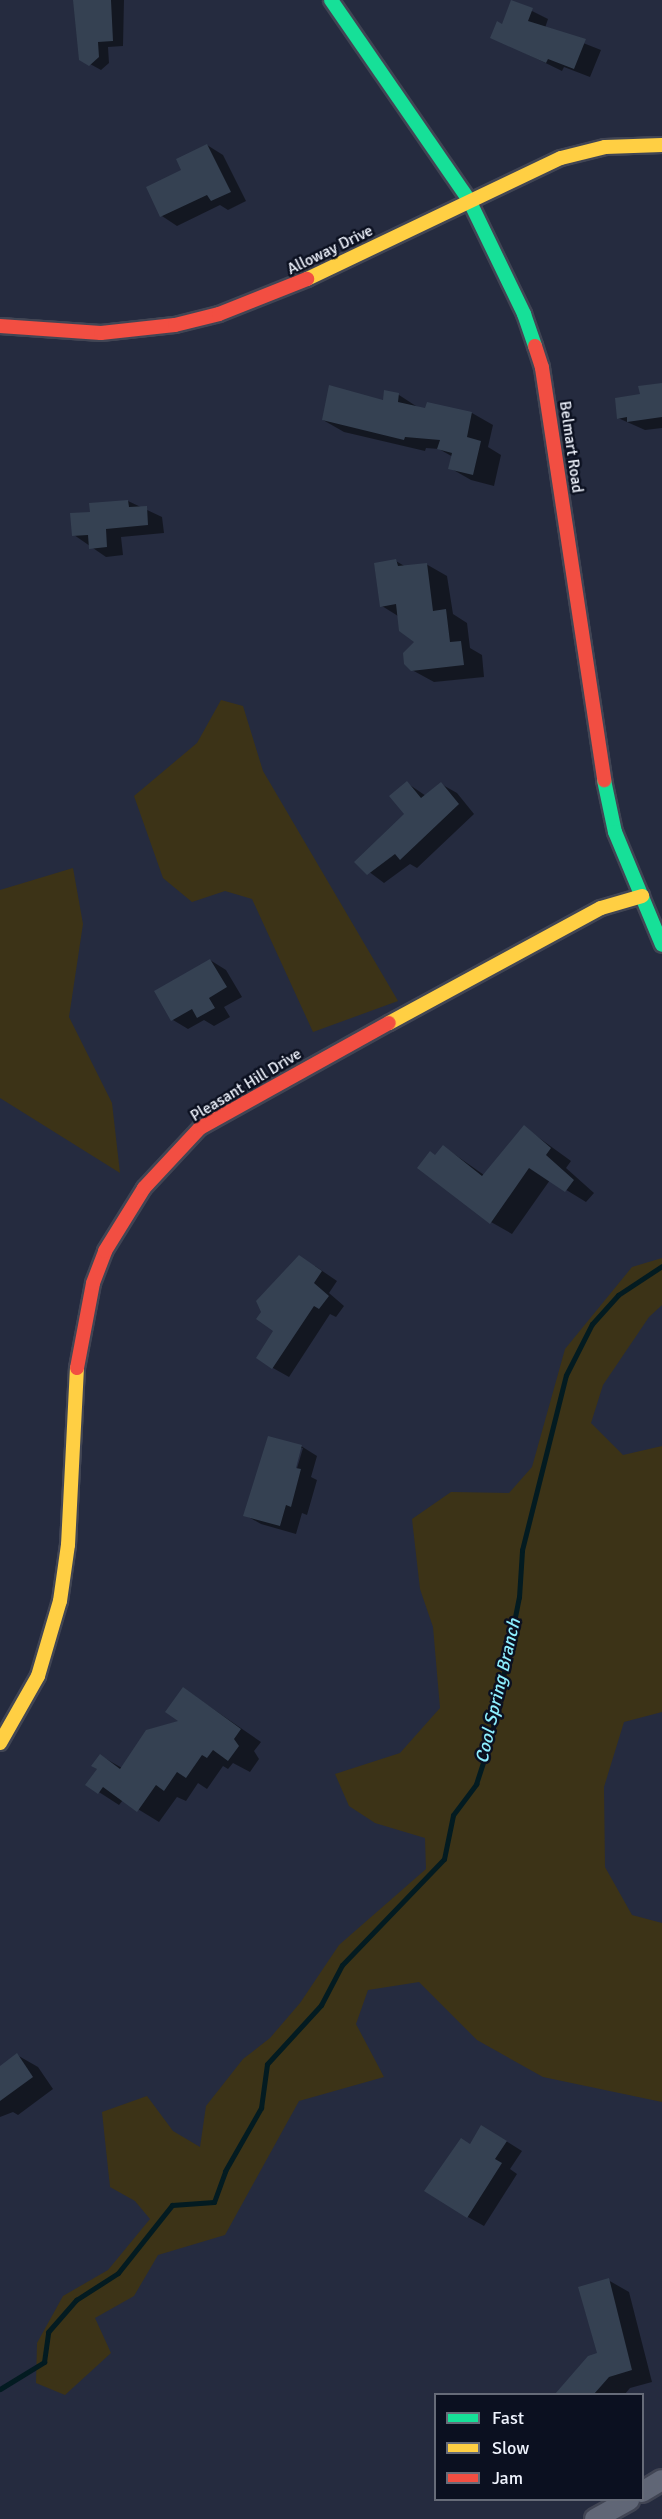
<!DOCTYPE html>
<html>
<head>
<meta charset="utf-8">
<style>
  body { margin:0 }
  #map { position:relative; width:662px; height:2519px; overflow:hidden; background:#252b3f; font-family:Signika,sans-serif }
  div>[style] { position:absolute }
  [style*='--x'] { left:calc(var(--x)*1px); top:calc(var(--y)*1px); width:calc(var(--w)*1px); rotate:calc(var(--a)*1deg) }
  .green>* { inset:0; background:#3c3317 }
  .shadow>* { inset:0; background:#0007 }
  .stream>* { height:5px; margin:-2.5px; padding:0 2.5px; transform-origin:2.5px; border-radius:2.5px; background:#031b21 }
  .building>* { inset:0; background:#354152 }
  .roads { filter:drop-shadow(2px 0 #414554) drop-shadow(-2px 0 #414554) drop-shadow(0 2px #414554) drop-shadow(0 -2px #414554) }
  .street>* { height:20px; margin:-10px; padding:0 10px; transform-origin:10px; border-radius:10px; background:#606676 }
  .fast>* { height:14px; margin:-7px; padding:0 7px; transform-origin:7px; border-radius:7px; background:#16e098 }
  .slow>* { height:14px; margin:-7px; padding:0 7px; transform-origin:7px; border-radius:7px; background:#ffcf43 }
  .jam>* { height:14px; margin:-7px; padding:0 7px; transform-origin:7px; border-radius:7px; background:#f24e42 }
  span { translate:-50% -50%; white-space:nowrap; text-align:center; line-height:1.15; -webkit-text-stroke:5px #0b1020; paint-order:stroke }
  .street-label { font-size:16px; color:#eff3fd }
  .water-label { font-size:18px; color:#8deefe; font-style:italic }
  .legend { position:absolute; left:434px; top:2393px; width:210px; height:108px; box-sizing:border-box; background:#0b1020; border:2px solid #666b78; margin:0; padding:8px 10px; list-style:none; font-size:18px; color:#eff3fd }
  .legend li { display:flex; align-items:center; gap:12px; height:30px }
  .legend b { width:30px; border:2px solid #666b78 }
</style>
</head>
<body>
<div id="map">
  <div class="green">
    <i style="clip-path:polygon(221px 700px,243px 706px,263px 771px,398px 1001px,313px 1032px,252px 899px,225px 891px,192px 902px,163px 878px,134px 796px,197px 743px)"></i>
    <i style="clip-path:polygon(73px 868px,83px 924px,69px 1017px,112px 1103px,120px 1173px,0 1098px,0 890px)"></i>
    <i style="clip-path:polygon(662px 1258px,662px 1305px,649px 1317px,603px 1385px,591px 1423px,623px 1455px,662px 1446px,662px 1712px,624px 1722px,604px 1787px,605px 1867px,632px 1915px,662px 1923px,662px 2102px,543px 2077px,477px 2040px,419px 1982px,368px 1990px,356px 2024px,384px 2077px,299px 2101px,225px 2235px,158px 2255px,134px 2296px,95px 2318px,111px 2353px,65px 2395px,36px 2383px,37px 2343px,63px 2296px,108px 2270px,150px 2219px,135px 2201px,110px 2187px,102px 2112px,147px 2096px,173px 2131px,200px 2147px,206px 2106px,243px 2059px,270px 2038px,300px 2003px,339px 1945px,426px 1869px,425px 1838px,375px 1823px,349px 1806px,335px 1774px,400px 1753px,440px 1708px,433px 1627px,420px 1589px,412px 1519px,451px 1492px,509px 1493px,532px 1467px,565px 1349px,632px 1267px)"></i>
  </div>
  <div class="shadow">
    <i style="clip-path:polygon(77px 0,124px 0,123px 46px,108px 47px,109px 63px,101px 70px,81px 59px)"></i>
    <i style="clip-path:polygon(512px 1px,548px 19px,545px 28px,601px 50px,590px 77px,564px 67px,562px 71px,492px 37px,502px 26px)"></i>
    <i style="clip-path:polygon(207px 145px,223px 155px,246px 201px,228px 210px,220px 205px,177px 226px,162px 216px,148px 188px,183px 171px)"></i>
    <i style="clip-path:polygon(662px 384px,662px 428px,645px 430px,618px 418px,641px 396px)"></i>
    <i style="clip-path:polygon(399px 395px,419px 408px,472px 413px,493px 425px,488px 447px,501px 455px,494px 486px,471px 480px,450px 468px,453px 457px,439px 449px,426px 448px,425px 451px,344px 432px,323px 420px)"></i>
    <i style="clip-path:polygon(128px 501px,162px 517px,164px 533px,121px 537px,123px 555px,106px 557px,74px 535px,92px 513px)"></i>
    <i style="clip-path:polygon(396px 561px,406px 567px,426px 564px,447px 576px,453px 614px,467px 623px,470px 648px,482px 655px,484px 677px,434px 682px,412px 670px,417px 642px,398px 616px,382px 606px)"></i>
    <i style="clip-path:polygon(407px 783px,426px 796px,441px 784px,457px 793px,474px 814px,417px 868px,410px 864px,384px 883px,356px 862px,406px 814px)"></i>
    <i style="clip-path:polygon(210px 960px,226px 970px,242px 997px,224px 1007px,230px 1017px,214px 1026px,204px 1020px,188px 1029px,173px 1020px,156px 992px)"></i>
    <i style="clip-path:polygon(524px 1127px,571px 1161px,566px 1168px,594px 1193px,586px 1202px,550px 1180px,512px 1234px,491px 1222px,436px 1156px,444px 1147px,484px 1175px)"></i>
    <i style="clip-path:polygon(315px 1266px,337px 1281px,329px 1293px,344px 1306px,336px 1317px,330px 1314px,289px 1377px,273px 1368px,275px 1331px)"></i>
    <i style="clip-path:polygon(evenodd,269px 1438px,301px 1446px,317px 1456px,311px 1477px,317px 1480px,307px 1515px,302px 1513px,296px 1534px,261px 1524px,245px 1515px,269px 1438px,299px 1448px,303px 1448px,295px 1475px,292px 1475px,299px 1448px)"></i>
    <i style="clip-path:polygon(184px 1689px,261px 1742px,254px 1751px,259px 1759px,250px 1772px,233px 1763px,228px 1769px,223px 1766px,207px 1789px,198px 1783px,186px 1801px,177px 1797px,159px 1822px,123px 1800px,119px 1805px,88px 1785px,99px 1769px,101px 1756px,122px 1768px,181px 1722px)"></i>
    <i style="clip-path:polygon(17px 2055px,38px 2067px,53px 2089px,18px 2115px,13px 2112px,0 2117px,0 2067px)"></i>
    <i style="clip-path:polygon(498px 2136px,522px 2151px,510px 2169px,517px 2174px,484px 2226px,468px 2217px,471px 2145px)"></i>
    <i style="clip-path:polygon(608px 2280px,629px 2292px,652px 2382px,630px 2388px,625px 2394px,557px 2394px,589px 2357px,598px 2354px)"></i>
  </div>
  <div class="stream">
    <i style="--x:0;--y:2389;--w:52;--a:-31.5"></i>
    <i style="--x:44;--y:2362;--w:30;--a:-82"></i>
    <i style="--x:48;--y:2332;--w:43;--a:-48.8"></i>
    <i style="--x:76;--y:2300;--w:50;--a:-32.7"></i>
    <i style="--x:118;--y:2273;--w:87;--a:-51.5"></i>
    <i style="--x:172;--y:2205;--w:42;--a:-4.1"></i>
    <i style="--x:214;--y:2202;--w:33;--a:-70"></i>
    <i style="--x:225;--y:2171;--w:73;--a:-60.3"></i>
    <i style="--x:261;--y:2108;--w:44;--a:-82.2"></i>
    <i style="--x:267;--y:2064;--w:80;--a:-47.5"></i>
    <i style="--x:321;--y:2005;--w:45;--a:-62.3"></i>
    <i style="--x:342;--y:1965;--w:147;--a:-46.1"></i>
    <i style="--x:444;--y:1859;--w:45;--a:-78.4"></i>
    <i style="--x:453;--y:1815;--w:39;--a:-53"></i>
    <i style="--x:476;--y:1784;--w:48;--a:-71.9"></i>
    <i style="--x:491;--y:1738;--w:144;--a:-78.8"></i>
    <i style="--x:519;--y:1597;--w:47;--a:-86.3"></i>
    <i style="--x:522;--y:1550;--w:180;--a:-75.9"></i>
    <i style="--x:566;--y:1375;--w:57;--a:-63"></i>
    <i style="--x:592;--y:1324;--w:39;--a:-48"></i>
    <i style="--x:618;--y:1295;--w:53;--a:-33.4"></i>
  </div>
  <div class="building">
    <i style="clip-path:polygon(73px 0,111px 0,113px 41px,98px 42px,99px 57px,89px 66px,79px 60px)"></i>
    <i style="clip-path:polygon(511px 0,533px 8px,528px 21px,586px 39px,574px 69px,548px 59px,546px 63px,490px 38px,497px 21px,502px 24px)"></i>
    <i style="clip-path:polygon(207px 144px,231px 192px,211px 201px,207px 195px,160px 217px,146px 187px,181px 170px,176px 159px)"></i>
    <i style="clip-path:polygon(662px 383px,662px 417px,627px 422px,627px 417px,617px 419px,615px 398px,640px 394px,638px 386px)"></i>
    <i style="clip-path:polygon(329px 385px,383px 400px,384px 390px,399px 393px,398px 402px,425px 408px,427px 402px,472px 412px,467px 437px,481px 441px,473px 475px,448px 469px,452px 453px,437px 449px,440px 440px,405px 437px,404px 440px,322px 420px)"></i>
    <i style="clip-path:polygon(128px 500px,129px 507px,147px 506px,148px 525px,106px 529px,107px 547px,89px 549px,88px 535px,72px 536px,70px 513px,90px 512px,89px 503px)"></i>
    <i style="clip-path:polygon(396px 559px,398px 566px,427px 563px,433px 611px,446px 609px,450px 642px,461px 641px,464px 665px,411px 671px,404px 664px,403px 653px,414px 642px,399px 631px,396px 604px,380px 607px,374px 563px)"></i>
    <i style="clip-path:polygon(407px 781px,421px 798px,441px 782px,459px 804px,400px 860px,395px 854px,367px 875px,354px 862px,404px 814px,389px 796px)"></i>
    <i style="clip-path:polygon(210px 959px,227px 987px,209px 998px,215px 1008px,197px 1018px,192px 1009px,171px 1021px,154px 991px)"></i>
    <i style="clip-path:polygon(524px 1125px,551px 1148px,546px 1155px,574px 1180px,565px 1192px,529px 1168px,490px 1224px,417px 1168px,430px 1151px,435px 1155px,443px 1145px,482px 1176px)"></i>
    <i style="clip-path:polygon(299px 1255px,322px 1271px,314px 1283px,329px 1296px,319px 1309px,314px 1306px,272px 1369px,256px 1358px,273px 1331px,256px 1319px,261px 1312px,256px 1301px)"></i>
    <i style="clip-path:polygon(268px 1436px,302px 1445px,296px 1468px,301px 1469px,291px 1507px,286px 1505px,280px 1526px,243px 1516px)"></i>
    <i style="clip-path:polygon(183px 1687px,241px 1729px,234px 1739px,239px 1746px,228px 1761px,213px 1750px,207px 1758px,202px 1755px,186px 1778px,177px 1772px,164px 1791px,156px 1785px,137px 1812px,103px 1787px,98px 1794px,85px 1785px,97px 1769px,91px 1766px,100px 1754px,120px 1769px,146px 1730px,178px 1721px,165px 1712px)"></i>
    <i style="clip-path:polygon(17px 2053px,33px 2077px,0 2101px,0 2066px)"></i>
    <i style="clip-path:polygon(481px 2125px,507px 2141px,495px 2159px,502px 2163px,467px 2218px,424px 2191px,461px 2138px,470px 2144px)"></i>
    <i style="clip-path:polygon(609px 2278px,632px 2370px,609px 2377px,594px 2394px,555px 2394px,588px 2356px,597px 2353px,578px 2287px)"></i>
  </div>
  <div class="roads">
    <div class="street">
      <i style="--x:642;--y:2492;--w:23;--a:-31"></i>
      <i style="--x:595;--y:2519;--w:39;--a:-29"></i>
    </div>
    <div class="fast">
      <i style="--x:331;--y:0;--w:243;--a:55.4"></i>
      <i style="--x:469;--y:200;--w:127;--a:64.2"></i>
      <i style="--x:524;--y:314;--w:34;--a:71"></i>
      <i style="--x:604;--y:780;--w:53;--a:78.1"></i>
      <i style="--x:615;--y:832;--w:122;--a:67.4"></i>
    </div>
    <div class="slow">
      <i style="--x:307;--y:279;--w:281;--a:-25.5"></i>
      <i style="--x:561;--y:158;--w:45;--a:-14"></i>
      <i style="--x:605;--y:147;--w:57;--a:-2"></i>
      <i style="--x:389;--y:1023;--w:241;--a:-28.5"></i>
      <i style="--x:601;--y:908;--w:43;--a:-16.3"></i>
      <i style="--x:0;--y:1743;--w:77;--a:-60.4"></i>
      <i style="--x:38;--y:1676;--w:78;--a:-73.7"></i>
      <i style="--x:60;--y:1601;--w:57;--a:-81.9"></i>
      <i style="--x:68;--y:1545;--w:177;--a:-87.1"></i>
    </div>
    <div class="jam">
      <i style="--x:0;--y:326;--w:101;--a:4"></i>
      <i style="--x:101;--y:333;--w:74;--a:-6.2"></i>
      <i style="--x:175;--y:325;--w:45;--a:-14"></i>
      <i style="--x:219;--y:314;--w:95;--a:-21.7"></i>
      <i style="--x:535;--y:346;--w:23;--a:72"></i>
      <i style="--x:542;--y:368;--w:417;--a:81.4"></i>
      <i style="--x:77;--y:1368;--w:86;--a:-79.3"></i>
      <i style="--x:93;--y:1283;--w:34;--a:-69"></i>
      <i style="--x:105;--y:1251;--w:74;--a:-58.2"></i>
      <i style="--x:144;--y:1188;--w:82;--a:-47"></i>
      <i style="--x:200;--y:1128;--w:216;--a:-29.1"></i>
    </div>
  </div>
  <div class="street-label">
    <span style="left:330px;top:250px;rotate:-26deg">Alloway Drive</span>
    <span style="left:571px;top:447px;rotate:82deg">Belmart Road</span>
    <span style="left:246px;top:1085px;rotate:-31deg">Pleasant Hill Drive</span>
  </div>
  <div class="water-label">
    <span style="left:498px;top:1691px;rotate:-77deg">Cool Spring Branch</span>
  </div>
  <ul class="legend">
  <li><b style="height:8px;background:#16e098"></b>Fast</li>
  <li><b style="height:8px;background:#ffcf43"></b>Slow</li>
  <li><b style="height:8px;background:#f24e42"></b>Jam</li>
  </ul>
</div>
</body>
</html>
